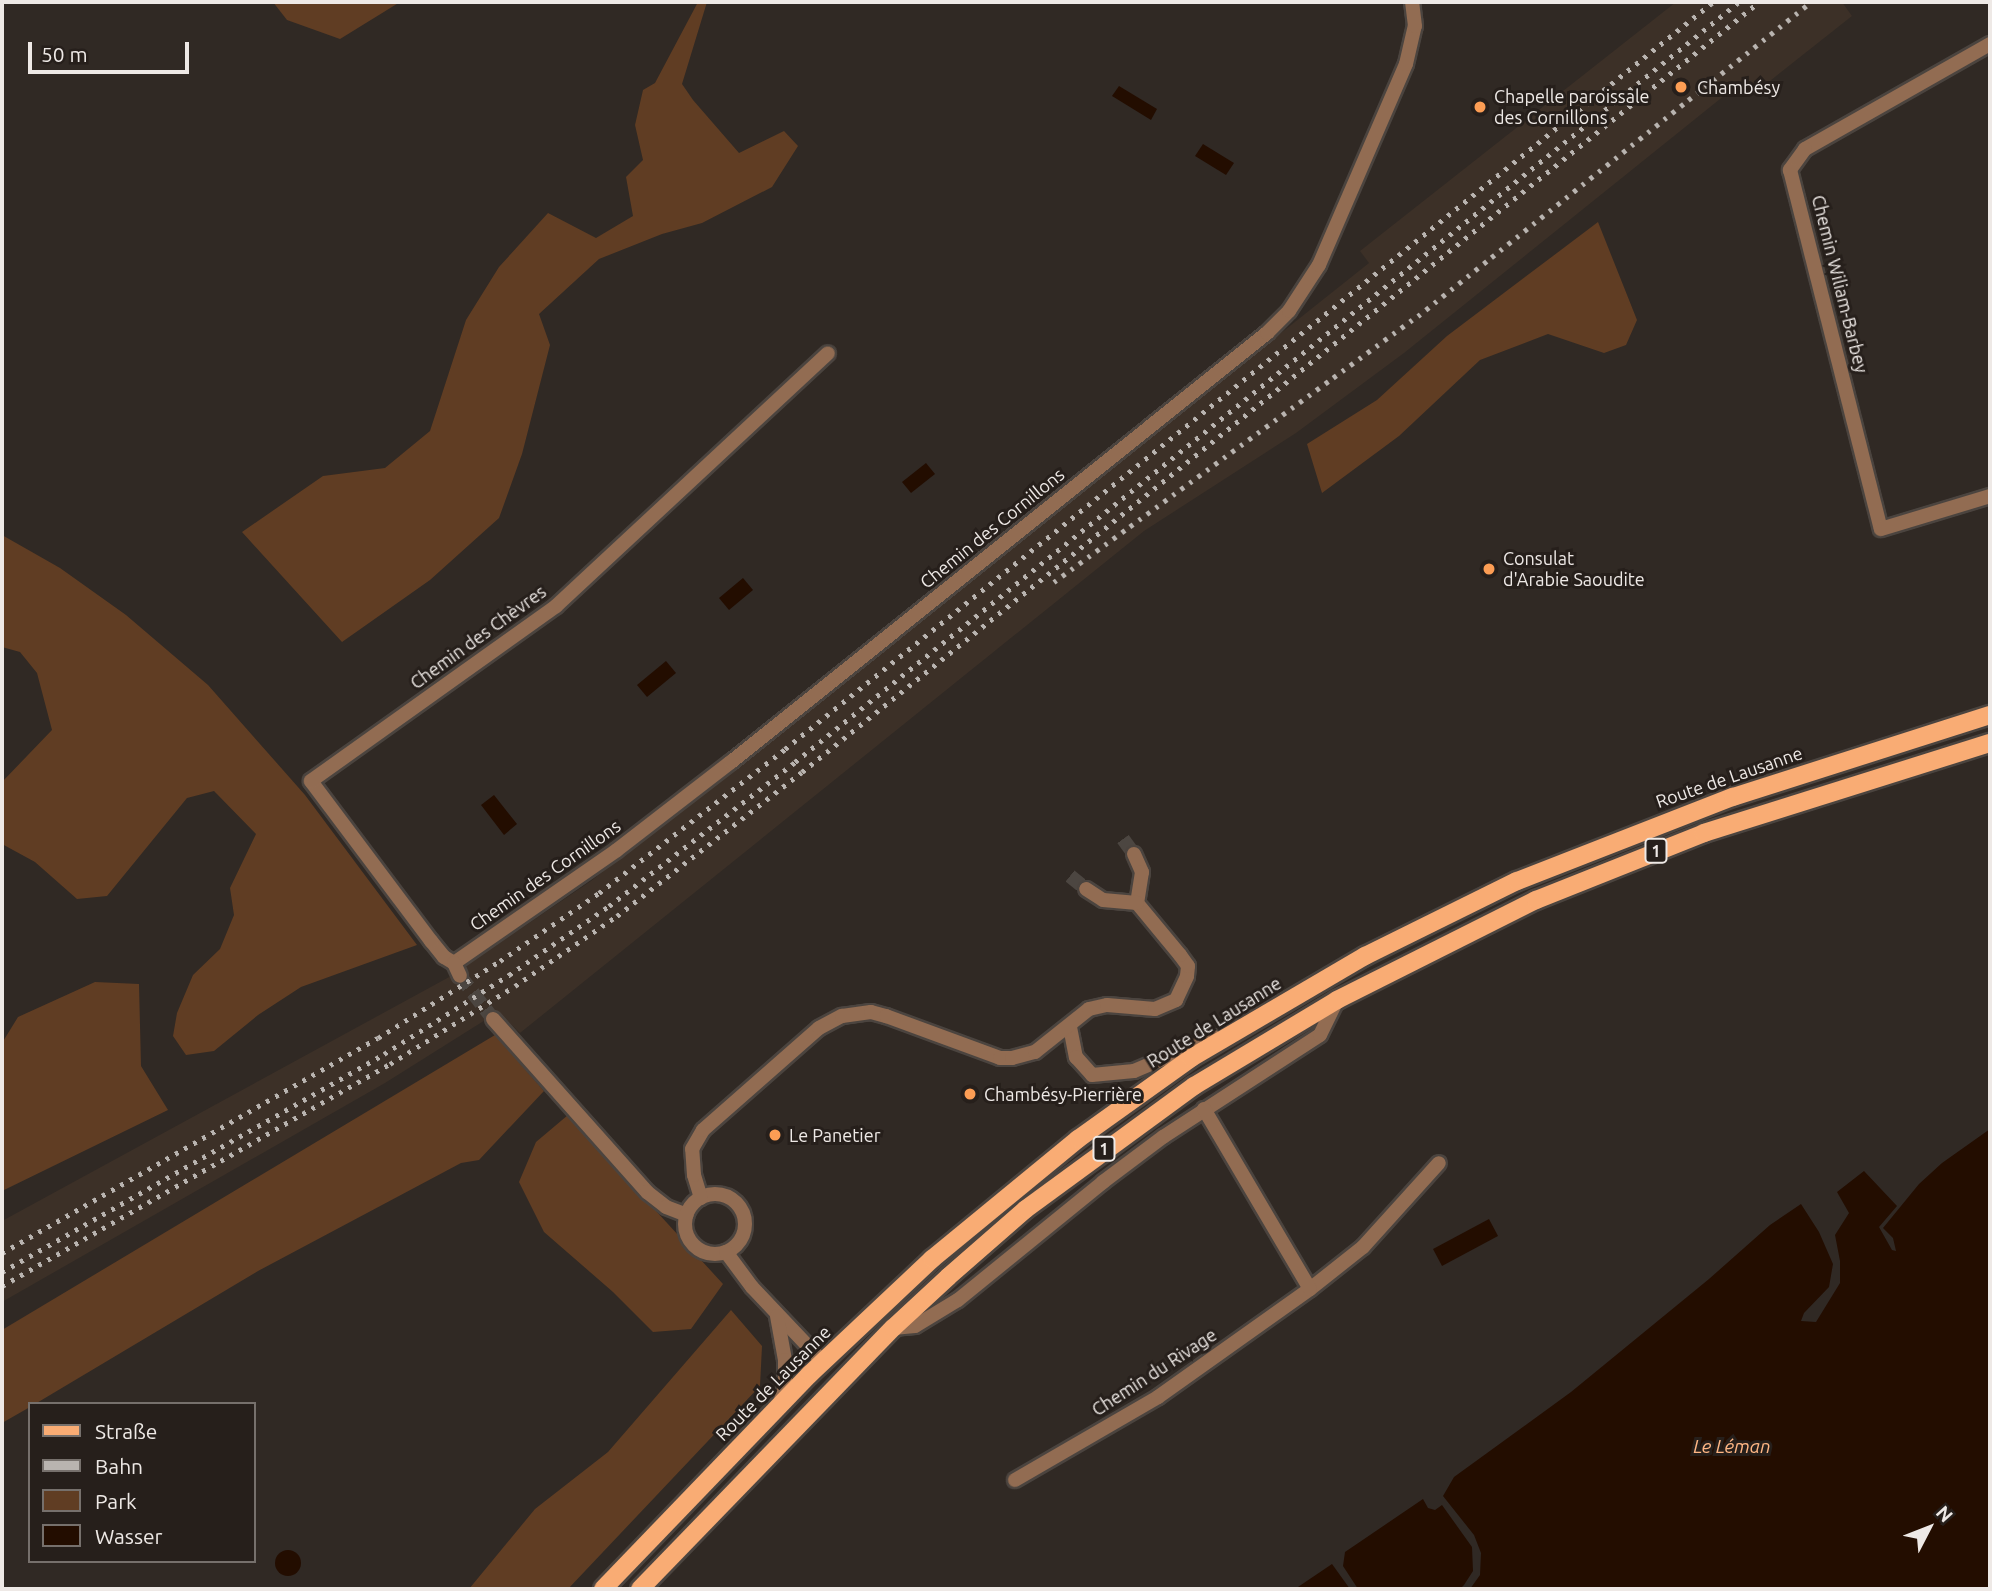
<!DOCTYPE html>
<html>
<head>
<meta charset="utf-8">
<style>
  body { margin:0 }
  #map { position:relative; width:1992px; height:1591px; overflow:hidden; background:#302924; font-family:Ubuntu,sans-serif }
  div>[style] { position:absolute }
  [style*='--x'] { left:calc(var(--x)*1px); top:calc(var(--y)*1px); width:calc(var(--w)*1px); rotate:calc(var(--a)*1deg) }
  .built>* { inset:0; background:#3c3027 }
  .green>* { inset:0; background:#603d23 }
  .water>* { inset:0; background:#230d00 }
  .round { border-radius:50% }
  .street-tunnel>* { height:14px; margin-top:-7px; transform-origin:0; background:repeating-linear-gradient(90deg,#4c4641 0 14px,transparent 0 21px) }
  .roads { filter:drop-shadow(2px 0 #4b443f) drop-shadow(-2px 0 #4b443f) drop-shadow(0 2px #4b443f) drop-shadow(0 -2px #4b443f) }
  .street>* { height:14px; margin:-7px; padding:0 7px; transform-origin:7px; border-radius:7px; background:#926c52 }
  .street>.ring { margin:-7px; padding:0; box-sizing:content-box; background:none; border:14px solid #926c52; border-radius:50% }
  .primary>* { height:18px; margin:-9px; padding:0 9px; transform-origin:9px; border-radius:9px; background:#f9ac74 }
  .rail>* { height:5px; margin-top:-2.5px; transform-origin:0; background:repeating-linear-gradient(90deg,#b9b4b0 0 3.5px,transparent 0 10.5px) }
  .dots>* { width:19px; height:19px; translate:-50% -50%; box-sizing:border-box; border:4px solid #261f1b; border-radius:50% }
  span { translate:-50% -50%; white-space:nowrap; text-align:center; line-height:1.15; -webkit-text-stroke:6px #261f1b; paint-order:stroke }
  .shield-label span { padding:2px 5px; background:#261f1b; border:2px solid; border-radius:5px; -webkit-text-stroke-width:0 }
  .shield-label { font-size:16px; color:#eee9e6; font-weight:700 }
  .poi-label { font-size:18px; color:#eee9e6 }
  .left { translate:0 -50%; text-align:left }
  .street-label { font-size:18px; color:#eee9e6 }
  .water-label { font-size:19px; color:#feb684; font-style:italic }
  .frame { position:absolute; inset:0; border:4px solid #eee9e6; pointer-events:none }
  .legend { position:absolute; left:28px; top:1402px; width:228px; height:161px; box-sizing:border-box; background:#261f1b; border:2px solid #76706c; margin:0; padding:9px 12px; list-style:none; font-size:21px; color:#eee9e6 }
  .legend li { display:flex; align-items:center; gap:14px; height:35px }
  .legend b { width:35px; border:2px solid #76706c }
  .north { position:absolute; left:1894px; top:1493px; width:70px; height:70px; -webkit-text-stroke:5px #261f1b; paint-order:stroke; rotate:48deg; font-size:19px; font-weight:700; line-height:28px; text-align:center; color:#eee9e6 }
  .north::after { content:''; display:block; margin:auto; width:24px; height:32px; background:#eee9e6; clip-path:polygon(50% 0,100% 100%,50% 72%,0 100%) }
  .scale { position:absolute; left:28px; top:42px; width:161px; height:32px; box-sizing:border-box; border:4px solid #eee9e6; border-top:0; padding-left:9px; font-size:21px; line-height:24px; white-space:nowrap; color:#eee9e6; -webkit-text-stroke:5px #261f1b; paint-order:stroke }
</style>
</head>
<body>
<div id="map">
  <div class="built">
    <i style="clip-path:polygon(1676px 2px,1842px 2px,1852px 16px,1751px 96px,1740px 83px,1404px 353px,1296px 433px,1144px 531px,520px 1033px,498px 1012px,385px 1083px,2px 1302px,2px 1221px,451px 976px,591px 881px,1369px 263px,1360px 251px)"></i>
  </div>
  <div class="green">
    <i style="clip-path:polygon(273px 2px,400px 2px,340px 39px,287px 20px)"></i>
    <i style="clip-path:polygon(698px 2px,707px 2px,682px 84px,693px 100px,739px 153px,784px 131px,798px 146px,772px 187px,702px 223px,662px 234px,599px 259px,539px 314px,550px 345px,522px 454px,499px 518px,430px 580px,342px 642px,242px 532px,323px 476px,385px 468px,430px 431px,466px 320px,499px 267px,548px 213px,596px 238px,633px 216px,626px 177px,643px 160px,635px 125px,643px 90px,655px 83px)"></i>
    <i style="clip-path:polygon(1598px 222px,1637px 320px,1626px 345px,1604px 353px,1548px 334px,1480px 360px,1399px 436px,1322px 493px,1307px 444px,1377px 400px,1447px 336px)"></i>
    <i style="clip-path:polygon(2px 535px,60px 568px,126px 615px,208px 685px,305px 795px,417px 945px,301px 987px,258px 1015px,214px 1051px,186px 1055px,173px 1036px,177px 1013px,193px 975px,220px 949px,234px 915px,230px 888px,256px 834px,214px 791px,187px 798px,107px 896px,77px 899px,35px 862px,2px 844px,2px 782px,52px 730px,37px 673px,20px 652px,2px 647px)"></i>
    <i style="clip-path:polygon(95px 982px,139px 984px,141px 1066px,168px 1110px,2px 1191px,2px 1043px,18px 1017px)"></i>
    <i style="clip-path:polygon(495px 1035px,544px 1091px,479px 1160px,461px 1163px,258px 1271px,35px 1404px,30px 1404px,30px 1407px,2px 1423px,2px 1330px)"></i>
    <i style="clip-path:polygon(568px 1115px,723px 1284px,691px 1329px,653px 1332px,613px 1292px,544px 1232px,519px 1182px,536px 1142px)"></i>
    <i style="clip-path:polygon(731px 1310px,762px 1346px,760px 1386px,568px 1589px,469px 1589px,535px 1509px,608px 1452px)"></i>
  </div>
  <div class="water">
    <i style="clip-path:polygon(1119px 86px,1157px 109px,1151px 120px,1112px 96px)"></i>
    <i style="clip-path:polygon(1203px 144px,1234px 163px,1226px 175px,1195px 156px)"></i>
    <i style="clip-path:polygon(926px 463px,935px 474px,911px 493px,902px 482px)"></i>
    <i style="clip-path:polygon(743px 578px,753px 590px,729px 610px,719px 598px)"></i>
    <i style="clip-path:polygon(666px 661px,676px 673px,647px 697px,637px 685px)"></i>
    <i style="clip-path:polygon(494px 795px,517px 824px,504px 835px,481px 805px)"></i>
    <i style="clip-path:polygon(1990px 1129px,1990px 1589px,1470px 1589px,1480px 1575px,1481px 1553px,1474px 1535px,1443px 1496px,1454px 1477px,1571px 1392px,1709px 1279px,1770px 1225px,1801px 1204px,1819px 1232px,1833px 1264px,1829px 1287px,1804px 1313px,1801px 1321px,1816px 1322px,1840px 1283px,1840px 1261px,1835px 1235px,1849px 1213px,1837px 1192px,1864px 1171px,1897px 1206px,1879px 1227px,1892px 1250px,1896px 1251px,1893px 1238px,1883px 1228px,1919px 1184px,1942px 1163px)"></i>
    <i style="clip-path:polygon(1489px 1219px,1498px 1236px,1442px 1266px,1433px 1249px)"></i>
    <i style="clip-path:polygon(1423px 1499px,1428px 1508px,1435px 1510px,1442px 1505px,1472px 1547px,1473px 1571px,1464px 1585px,1460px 1589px,1358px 1589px,1343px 1566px,1345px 1552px)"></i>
    <i class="round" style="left:275px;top:1550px;width:26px;height:26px"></i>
    <i style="clip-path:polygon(1332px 1564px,1350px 1589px,1295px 1589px)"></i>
  </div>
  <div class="street-tunnel">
    <i style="--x:1123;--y:839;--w:19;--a:54"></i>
    <i style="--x:1070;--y:876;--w:21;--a:39"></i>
    <i style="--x:460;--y:976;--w:54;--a:52.5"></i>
  </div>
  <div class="roads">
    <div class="street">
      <i style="--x:1990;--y:44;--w:213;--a:150.4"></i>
      <i style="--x:1805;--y:149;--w:26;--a:126"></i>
      <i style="--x:1790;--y:170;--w:370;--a:75.8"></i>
      <i style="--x:1881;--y:529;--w:114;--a:-16.8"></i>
      <i style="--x:1134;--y:854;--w:20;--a:66"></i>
      <i style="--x:1142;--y:872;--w:31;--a:99"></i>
      <i style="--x:454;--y:963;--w:198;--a:-34.7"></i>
      <i style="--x:617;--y:850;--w:144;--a:-37.7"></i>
      <i style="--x:731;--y:762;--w:687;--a:-38.67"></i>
      <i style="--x:1267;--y:333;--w:31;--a:-45"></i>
      <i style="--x:1289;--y:311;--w:55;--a:-56.9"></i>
      <i style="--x:1319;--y:265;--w:219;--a:-66.6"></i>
      <i style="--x:1406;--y:64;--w:39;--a:-77"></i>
      <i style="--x:1415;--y:26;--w:24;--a:-97"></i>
      <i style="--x:454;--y:963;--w:12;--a:-149"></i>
      <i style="--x:444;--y:957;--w:21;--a:-129"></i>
      <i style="--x:431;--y:941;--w:200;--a:-126.9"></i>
      <i style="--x:311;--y:781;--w:301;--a:-35.5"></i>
      <i style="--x:556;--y:606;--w:371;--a:-42.9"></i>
      <i style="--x:454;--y:963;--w:14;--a:65"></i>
      <i style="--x:493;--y:1019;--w:232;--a:48.3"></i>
      <i style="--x:647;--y:1192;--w:24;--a:38"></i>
      <i style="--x:666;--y:1207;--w:22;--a:21"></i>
      <i style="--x:1070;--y:1027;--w:31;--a:79"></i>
      <i style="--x:1076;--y:1057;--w:24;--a:48"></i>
      <i style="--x:1092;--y:1075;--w:42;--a:-5.4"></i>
      <i style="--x:1134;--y:1071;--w:87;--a:-23"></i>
      <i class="ring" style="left:685px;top:1194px;width:46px;height:46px"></i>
      <i style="--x:701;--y:1198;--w:24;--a:-107"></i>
      <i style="--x:694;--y:1175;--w:26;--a:-94"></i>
      <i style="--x:692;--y:1149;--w:22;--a:-60"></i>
      <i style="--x:703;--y:1130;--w:154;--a:-41.3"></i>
      <i style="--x:819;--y:1028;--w:26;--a:-28"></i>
      <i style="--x:842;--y:1016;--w:29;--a:-8"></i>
      <i style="--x:871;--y:1012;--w:16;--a:15"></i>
      <i style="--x:886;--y:1016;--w:121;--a:20.2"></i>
      <i style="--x:1000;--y:1058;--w:12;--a:0"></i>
      <i style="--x:1012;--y:1058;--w:24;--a:-15"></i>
      <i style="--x:1035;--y:1052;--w:69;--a:-38.5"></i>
      <i style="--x:1089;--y:1009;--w:18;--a:-13"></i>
      <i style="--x:1107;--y:1005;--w:48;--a:4.8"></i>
      <i style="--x:1155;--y:1009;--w:23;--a:-23"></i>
      <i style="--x:1176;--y:1000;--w:26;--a:-65"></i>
      <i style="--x:1187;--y:976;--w:10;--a:-84"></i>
      <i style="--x:1188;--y:966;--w:14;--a:-126"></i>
      <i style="--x:1180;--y:955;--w:67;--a:-129.6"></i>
      <i style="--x:1137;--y:903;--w:34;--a:-175"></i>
      <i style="--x:1103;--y:900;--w:20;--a:-147"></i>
      <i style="--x:726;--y:1252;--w:44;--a:53.4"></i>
      <i style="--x:752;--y:1287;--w:102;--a:46.6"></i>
      <i style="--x:1310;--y:1289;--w:68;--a:-38.4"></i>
      <i style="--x:1363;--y:1247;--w:113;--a:-47.9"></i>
      <i style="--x:777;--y:1316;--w:45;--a:79.7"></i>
      <i style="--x:785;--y:1360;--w:26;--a:90"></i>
      <i style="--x:785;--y:1386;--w:19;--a:106"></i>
      <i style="--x:893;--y:1328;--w:22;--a:-5"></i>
      <i style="--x:915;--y:1326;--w:50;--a:-31.2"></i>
      <i style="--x:958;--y:1300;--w:187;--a:-39.1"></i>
      <i style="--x:1103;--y:1182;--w:75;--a:-36.9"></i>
      <i style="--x:1163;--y:1137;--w:187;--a:-33"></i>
      <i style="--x:1320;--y:1035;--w:39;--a:-64"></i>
      <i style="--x:1015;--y:1480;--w:165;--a:-30.1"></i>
      <i style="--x:1158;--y:1397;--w:186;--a:-35.4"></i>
      <i style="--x:1310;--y:1289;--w:209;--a:-120.5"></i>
    </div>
    <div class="primary">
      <i style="--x:603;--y:1589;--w:298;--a:-46.1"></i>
      <i style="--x:810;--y:1374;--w:168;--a:-43.3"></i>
      <i style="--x:932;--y:1259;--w:189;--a:-39.4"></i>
      <i style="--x:1078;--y:1139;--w:139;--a:-35.6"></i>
      <i style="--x:1191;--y:1058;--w:202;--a:-30.4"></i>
      <i style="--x:1365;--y:956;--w:169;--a:-26.3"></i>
      <i style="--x:1517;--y:881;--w:232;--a:-21.3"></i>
      <i style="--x:1733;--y:797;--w:270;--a:-17.7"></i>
      <i style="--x:640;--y:1589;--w:363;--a:-45.9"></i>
      <i style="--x:893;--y:1328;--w:75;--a:-42.8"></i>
      <i style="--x:948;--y:1277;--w:103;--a:-41.1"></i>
      <i style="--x:1026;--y:1209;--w:208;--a:-36.2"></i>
      <i style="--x:1194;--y:1086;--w:167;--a:-31"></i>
      <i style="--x:1337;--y:1000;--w:223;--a:-26.7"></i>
      <i style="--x:1536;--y:900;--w:181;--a:-21.7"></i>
      <i style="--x:1704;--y:833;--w:300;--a:-17.5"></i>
    </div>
  </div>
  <div class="rail">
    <i style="--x:1054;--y:582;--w:451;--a:-36.2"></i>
    <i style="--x:1418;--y:316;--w:503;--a:-38.62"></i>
    <i style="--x:2;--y:1253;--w:433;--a:-29.8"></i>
    <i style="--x:378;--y:1038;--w:144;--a:-32.3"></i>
    <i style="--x:500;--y:961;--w:120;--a:-34.5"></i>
    <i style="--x:599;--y:893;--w:235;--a:-37.7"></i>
    <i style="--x:785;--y:749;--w:1191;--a:-38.83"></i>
    <i style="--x:2;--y:1272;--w:440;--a:-29.7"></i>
    <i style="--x:384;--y:1054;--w:148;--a:-32.3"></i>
    <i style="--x:509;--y:975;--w:121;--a:-34.6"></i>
    <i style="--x:609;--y:906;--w:235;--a:-37.7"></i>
    <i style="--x:795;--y:762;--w:1212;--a:-38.84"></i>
    <i style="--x:2;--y:1286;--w:447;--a:-29.8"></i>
    <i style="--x:390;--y:1064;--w:147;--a:-32"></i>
    <i style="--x:515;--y:986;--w:124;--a:-34.5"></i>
    <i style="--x:617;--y:916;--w:234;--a:-37.9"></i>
    <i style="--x:802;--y:772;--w:1228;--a:-38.82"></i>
  </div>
  <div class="dots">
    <i style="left:1681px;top:87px;background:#fc9d54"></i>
    <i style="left:1480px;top:107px;background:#fc9d54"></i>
    <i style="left:1489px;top:569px;background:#fc9d54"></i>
    <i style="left:970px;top:1094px;background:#fc9d54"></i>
    <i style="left:775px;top:1135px;background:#fc9d54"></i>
  </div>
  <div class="shield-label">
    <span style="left:1656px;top:851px">1</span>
    <span style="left:1104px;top:1149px">1</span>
  </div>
  <div class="poi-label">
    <span class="left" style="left:1697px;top:87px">Chambésy</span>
    <span class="left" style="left:1494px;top:107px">Chapelle paroissale<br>des Cornillons</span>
    <span class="left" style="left:1503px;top:569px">Consulat<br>d'Arabie Saoudite</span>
    <span class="left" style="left:984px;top:1094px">Chambésy-Pierrière</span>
    <span class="left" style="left:789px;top:1135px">Le Panetier</span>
  </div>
  <div class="street-label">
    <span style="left:1840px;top:284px;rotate:76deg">Chemin Wiliam-Barbey</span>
    <span style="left:992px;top:528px;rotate:-39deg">Chemin des Cornillons</span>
    <span style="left:478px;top:637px;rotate:-36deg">Chemin des Chèvres</span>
    <span style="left:1729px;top:777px;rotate:-19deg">Route de Lausanne</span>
    <span style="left:545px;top:875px;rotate:-35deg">Chemin des Cornillons</span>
    <span style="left:1214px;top:1022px;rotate:-32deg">Route de Lausanne</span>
    <span style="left:1154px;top:1372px;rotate:-33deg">Chemin du Rivage</span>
    <span style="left:773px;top:1383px;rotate:-45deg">Route de Lausanne</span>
  </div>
  <div class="water-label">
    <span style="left:1732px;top:1447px">Le Léman</span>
  </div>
  <div class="frame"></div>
  <ul class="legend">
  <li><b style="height:9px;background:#f9ac74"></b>Straße</li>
  <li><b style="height:9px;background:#b9b4b0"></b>Bahn</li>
  <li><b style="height:19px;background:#603d23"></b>Park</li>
  <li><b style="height:19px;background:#230d00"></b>Wasser</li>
  </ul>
  <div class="north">N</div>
  <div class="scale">50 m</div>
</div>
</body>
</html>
